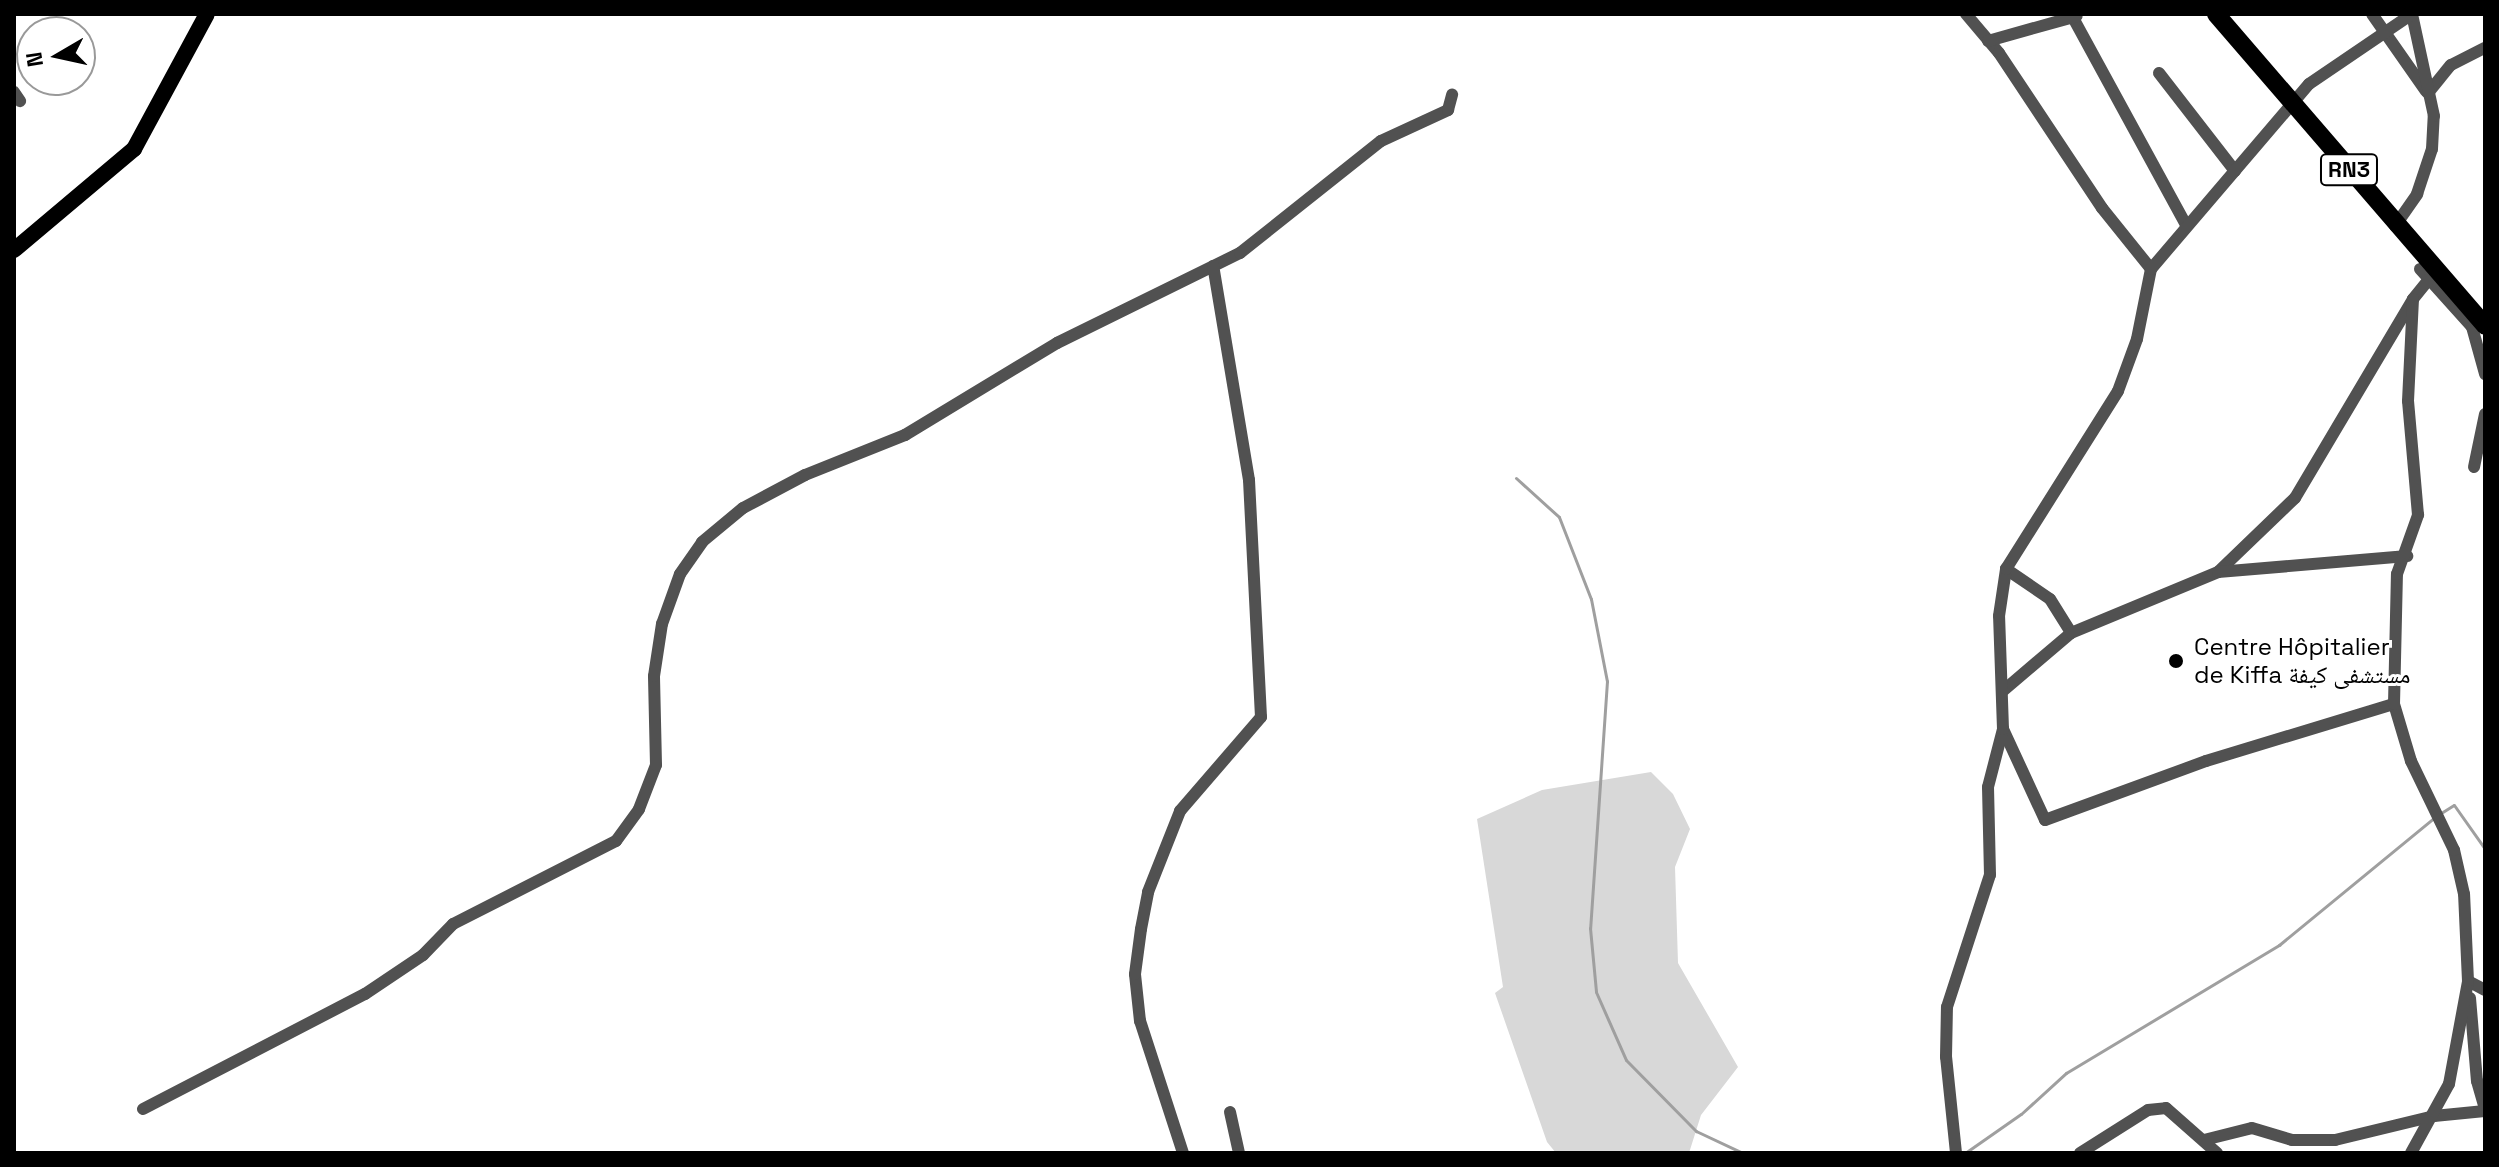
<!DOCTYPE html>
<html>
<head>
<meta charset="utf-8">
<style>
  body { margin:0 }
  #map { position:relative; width:2499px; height:1167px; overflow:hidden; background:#fff; font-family:"Space Grotesk","Noto Naskh Arabic",sans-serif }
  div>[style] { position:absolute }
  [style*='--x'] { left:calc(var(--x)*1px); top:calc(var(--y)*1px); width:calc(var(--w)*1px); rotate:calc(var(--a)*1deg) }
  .green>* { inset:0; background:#d8d8d8 }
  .stream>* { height:3px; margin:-1.5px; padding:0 1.5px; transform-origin:1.5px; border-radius:1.5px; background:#9f9f9f }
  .minor>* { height:12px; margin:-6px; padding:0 6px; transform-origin:6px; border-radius:6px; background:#515151 }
  .major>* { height:16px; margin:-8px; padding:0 8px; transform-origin:8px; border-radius:8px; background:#000 }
  .highway>* { height:18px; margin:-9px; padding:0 9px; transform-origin:9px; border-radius:9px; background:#000 }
  .dots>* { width:22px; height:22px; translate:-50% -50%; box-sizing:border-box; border:4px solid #fff; border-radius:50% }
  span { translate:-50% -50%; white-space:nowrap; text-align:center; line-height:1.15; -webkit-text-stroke:6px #fff; paint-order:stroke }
  .shield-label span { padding:2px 6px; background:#fff; border:2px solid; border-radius:6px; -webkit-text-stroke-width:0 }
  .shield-label { font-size:22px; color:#000; font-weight:700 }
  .poi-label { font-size:24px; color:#000 }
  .left { translate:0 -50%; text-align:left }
  .frame { position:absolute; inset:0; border:16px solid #000; pointer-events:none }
  .north { position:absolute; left:16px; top:16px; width:80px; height:80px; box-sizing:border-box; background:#fff; border:2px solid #999; border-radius:50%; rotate:261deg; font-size:22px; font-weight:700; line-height:32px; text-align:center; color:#000 }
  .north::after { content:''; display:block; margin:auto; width:28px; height:36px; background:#000; clip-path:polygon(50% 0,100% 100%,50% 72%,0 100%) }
</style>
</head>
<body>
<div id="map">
  <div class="green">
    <i style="clip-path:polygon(1651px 772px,1673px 794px,1690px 829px,1675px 867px,1678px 963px,1738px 1067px,1701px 1115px,1689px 1153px,1556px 1153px,1547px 1142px,1495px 993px,1503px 987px,1477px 819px,1542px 790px)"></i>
  </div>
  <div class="stream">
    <i style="--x:1516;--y:478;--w:58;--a:42.2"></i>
    <i style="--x:1559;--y:517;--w:88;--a:68.7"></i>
    <i style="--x:1591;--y:599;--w:84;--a:79"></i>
    <i style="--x:1607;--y:681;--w:248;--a:93.9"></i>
    <i style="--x:1590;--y:928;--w:64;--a:84.6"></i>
    <i style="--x:1596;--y:992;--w:74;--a:66.2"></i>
    <i style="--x:1626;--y:1060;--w:100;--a:45.4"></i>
    <i style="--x:1696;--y:1131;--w:52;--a:25.1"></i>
    <i style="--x:2441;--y:813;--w:15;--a:-32"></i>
    <i style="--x:2454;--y:805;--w:54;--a:54.8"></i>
    <i style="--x:1965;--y:1153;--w:68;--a:-34.9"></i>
    <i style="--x:2021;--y:1114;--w:61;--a:-42.3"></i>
    <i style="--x:2066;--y:1073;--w:249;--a:-31"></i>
    <i style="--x:2279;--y:945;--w:202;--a:-39.4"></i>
  </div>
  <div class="minor">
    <i style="--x:1966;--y:14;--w:51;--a:49.8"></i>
    <i style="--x:1999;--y:53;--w:186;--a:56.4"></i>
    <i style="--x:2102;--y:208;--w:78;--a:51.2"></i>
    <i style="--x:2071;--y:14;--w:240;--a:61.4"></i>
    <i style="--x:2372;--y:14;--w:94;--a:55"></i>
    <i style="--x:1988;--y:41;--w:92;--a:-15.7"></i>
    <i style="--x:2159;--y:73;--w:124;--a:52.2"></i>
    <i style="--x:14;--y:92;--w:11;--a:56"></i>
    <i style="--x:2428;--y:93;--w:36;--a:-51"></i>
    <i style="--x:2451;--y:65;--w:38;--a:-27"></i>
    <i style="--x:2395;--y:226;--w:39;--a:-55"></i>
    <i style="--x:2417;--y:194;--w:47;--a:-71.6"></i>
    <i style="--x:2432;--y:149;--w:33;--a:-87"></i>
    <i style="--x:2434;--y:116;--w:104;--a:-102.2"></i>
    <i style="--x:2420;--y:269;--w:78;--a:48.1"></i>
    <i style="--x:2472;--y:327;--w:49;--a:74.5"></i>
    <i style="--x:2474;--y:467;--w:54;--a:-78.3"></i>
    <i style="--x:2006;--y:569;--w:53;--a:34.3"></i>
    <i style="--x:2050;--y:599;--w:40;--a:58"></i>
    <i style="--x:2218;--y:572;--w:107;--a:-43.9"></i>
    <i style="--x:2295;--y:498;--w:231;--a:-59.3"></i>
    <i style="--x:2413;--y:299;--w:36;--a:-51"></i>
    <i style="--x:2004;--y:690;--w:88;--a:-40.4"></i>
    <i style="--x:2071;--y:633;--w:159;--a:-22.5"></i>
    <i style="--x:2218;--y:572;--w:190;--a:-4.8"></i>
    <i style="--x:2003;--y:729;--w:100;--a:65.2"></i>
    <i style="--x:2045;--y:820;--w:171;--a:-20.1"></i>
    <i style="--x:2206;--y:761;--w:196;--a:-16.9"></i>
    <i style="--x:2468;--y:981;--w:19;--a:28"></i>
    <i style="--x:2470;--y:998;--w:83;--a:85.2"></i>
    <i style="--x:2477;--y:1081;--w:29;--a:74"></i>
    <i style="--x:143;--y:1109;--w:250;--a:-27.4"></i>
    <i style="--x:365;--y:994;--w:70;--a:-33.9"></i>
    <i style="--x:423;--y:955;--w:43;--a:-45.9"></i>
    <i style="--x:453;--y:924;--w:183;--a:-27"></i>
    <i style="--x:616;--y:841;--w:39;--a:-54"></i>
    <i style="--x:639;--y:809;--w:47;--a:-68.9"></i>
    <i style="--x:656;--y:765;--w:89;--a:-91.3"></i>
    <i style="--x:654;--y:676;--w:53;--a:-81.3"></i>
    <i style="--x:662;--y:624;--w:53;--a:-70.2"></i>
    <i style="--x:680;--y:574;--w:39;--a:-55"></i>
    <i style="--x:702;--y:542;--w:53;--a:-39.7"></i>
    <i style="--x:743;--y:508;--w:70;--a:-28"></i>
    <i style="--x:805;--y:475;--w:108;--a:-21.8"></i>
    <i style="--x:905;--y:435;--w:178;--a:-31.2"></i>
    <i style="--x:1057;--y:343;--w:204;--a:-26.2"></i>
    <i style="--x:1240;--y:253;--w:180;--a:-38.5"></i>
    <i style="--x:1381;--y:141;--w:74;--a:-24.8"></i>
    <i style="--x:1448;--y:110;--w:16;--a:-75"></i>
    <i style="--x:1230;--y:1112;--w:42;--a:77.6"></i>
    <i style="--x:2204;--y:1140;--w:49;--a:-14"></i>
    <i style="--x:2252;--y:1128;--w:42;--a:16.7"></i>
    <i style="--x:2292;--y:1140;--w:43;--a:0"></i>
    <i style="--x:2335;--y:1140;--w:102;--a:-13.6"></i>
    <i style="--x:2434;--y:1116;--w:51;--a:-5.6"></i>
    <i style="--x:1183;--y:1153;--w:139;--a:-108"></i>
    <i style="--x:1140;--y:1021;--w:47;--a:-96.1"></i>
    <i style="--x:1135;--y:974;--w:45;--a:-82.4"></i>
    <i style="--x:1141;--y:929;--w:38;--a:-79"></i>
    <i style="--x:1148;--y:892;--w:87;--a:-68.4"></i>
    <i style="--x:1180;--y:811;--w:124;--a:-49.2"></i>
    <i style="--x:1261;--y:717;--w:237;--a:-92.9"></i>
    <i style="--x:1249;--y:480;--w:217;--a:-99.5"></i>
    <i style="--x:1956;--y:1153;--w:97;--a:-95.9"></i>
    <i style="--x:1946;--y:1057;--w:50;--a:-88.9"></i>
    <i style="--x:1947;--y:1007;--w:139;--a:-72"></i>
    <i style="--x:1990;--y:875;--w:88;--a:-91.3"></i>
    <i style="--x:1988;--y:787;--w:60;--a:-75.5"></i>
    <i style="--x:2003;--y:729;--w:113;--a:-92"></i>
    <i style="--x:1999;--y:616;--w:48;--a:-81.5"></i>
    <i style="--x:2006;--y:569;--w:210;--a:-57.8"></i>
    <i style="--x:2118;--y:391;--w:55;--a:-69.9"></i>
    <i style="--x:2137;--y:339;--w:71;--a:-78.7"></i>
    <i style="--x:2151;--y:269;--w:243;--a:-49.5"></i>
    <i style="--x:2309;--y:84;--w:125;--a:-34.2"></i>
    <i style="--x:2080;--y:1153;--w:80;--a:-32.3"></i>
    <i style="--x:2148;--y:1110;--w:18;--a:-6"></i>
    <i style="--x:2166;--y:1108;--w:68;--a:41.4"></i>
    <i style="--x:2411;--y:1153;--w:79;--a:-61.2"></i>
    <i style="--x:2449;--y:1084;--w:105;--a:-79.5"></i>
    <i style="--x:2468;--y:981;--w:87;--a:-92.6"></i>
    <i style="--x:2464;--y:894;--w:45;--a:-102.8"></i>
    <i style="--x:2454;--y:850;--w:99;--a:-115.8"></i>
    <i style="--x:2411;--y:761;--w:59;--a:-106.6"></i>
    <i style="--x:2394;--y:704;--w:130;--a:-88.7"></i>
    <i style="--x:2397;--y:574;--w:63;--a:-70.4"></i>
    <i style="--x:2418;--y:515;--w:114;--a:-95"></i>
    <i style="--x:2408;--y:401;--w:102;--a:-87.2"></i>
  </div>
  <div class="major">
    <i style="--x:14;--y:250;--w:157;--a:-40.1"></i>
    <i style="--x:134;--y:149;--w:153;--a:-61.6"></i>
  </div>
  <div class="highway">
    <i style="--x:2216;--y:14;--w:412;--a:49.2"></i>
  </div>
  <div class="dots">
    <i style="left:2176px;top:661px;background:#000"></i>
  </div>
  <div class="shield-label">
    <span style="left:2349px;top:170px">RN3</span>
  </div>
  <div class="poi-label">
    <span class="left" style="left:2194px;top:661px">Centre Hôpitalier<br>de Kiffa مستشفى كيفة</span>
  </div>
  <div class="frame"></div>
  <div class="north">N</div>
</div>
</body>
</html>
